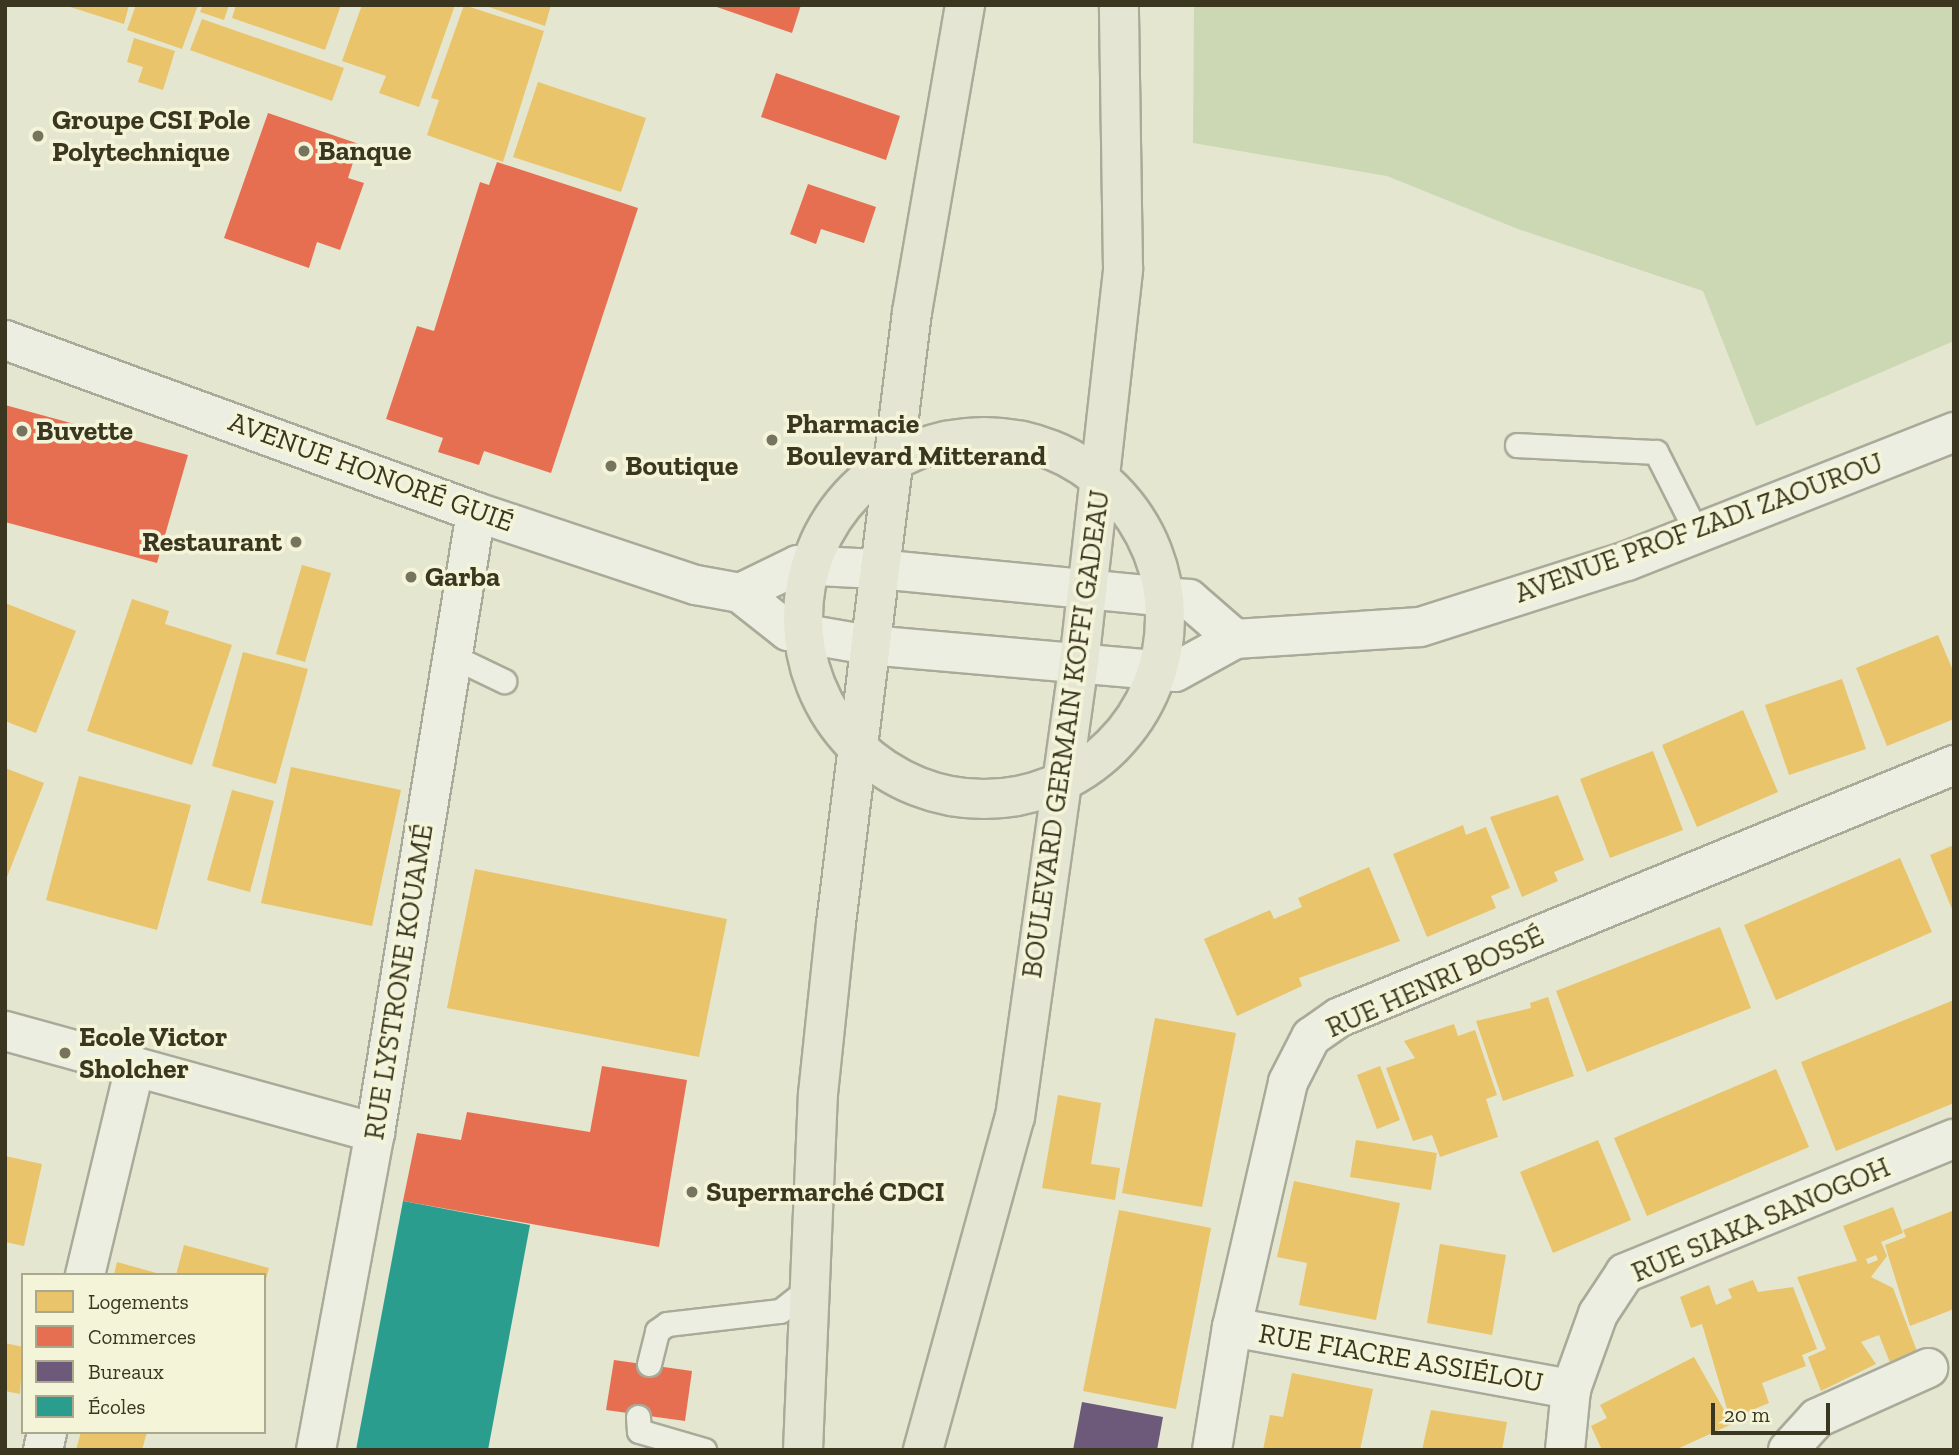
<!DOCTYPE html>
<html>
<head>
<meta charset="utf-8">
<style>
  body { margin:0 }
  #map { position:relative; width:1959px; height:1455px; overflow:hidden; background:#e4e6d0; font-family:"Zilla Slab",serif }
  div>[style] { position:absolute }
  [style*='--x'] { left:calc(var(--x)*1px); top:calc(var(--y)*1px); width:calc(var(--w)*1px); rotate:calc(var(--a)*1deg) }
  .green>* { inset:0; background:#cbd8b3 }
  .homes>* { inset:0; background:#e9c46a }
  .shops>* { inset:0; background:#e76f51 }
  .offices>* { inset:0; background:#6d597a }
  .schools>* { inset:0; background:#2a9d8f }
  .roads { filter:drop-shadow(2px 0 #aa9) drop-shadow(-2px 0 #aa9) drop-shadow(0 2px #aa9) drop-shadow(0 -2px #aa9) }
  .service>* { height:23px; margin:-11.5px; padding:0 11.5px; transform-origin:11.5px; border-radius:11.5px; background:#edeee2 }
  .minor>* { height:38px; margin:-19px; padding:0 19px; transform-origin:19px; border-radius:19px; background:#edeee2 }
  .tertiary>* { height:38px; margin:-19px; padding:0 19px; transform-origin:19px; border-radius:19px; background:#edeee2 }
  .secondary>* { height:38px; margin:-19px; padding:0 19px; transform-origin:19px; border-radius:19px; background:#edeee2 }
  .primary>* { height:38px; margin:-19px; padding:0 19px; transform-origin:19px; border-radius:19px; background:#e4e5d3 }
  .primary>.ring { margin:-19px; padding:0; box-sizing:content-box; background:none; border:38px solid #e4e5d3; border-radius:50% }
  .dots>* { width:19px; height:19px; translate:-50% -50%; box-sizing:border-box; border:4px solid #f4f5d8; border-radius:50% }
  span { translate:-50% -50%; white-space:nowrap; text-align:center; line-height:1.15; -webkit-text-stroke:7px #f4f5d8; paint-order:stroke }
  .poi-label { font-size:28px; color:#3b3620; font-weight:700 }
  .left { translate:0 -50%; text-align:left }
  .right { translate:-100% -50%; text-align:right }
  .street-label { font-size:28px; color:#3b3620 }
  .frame { position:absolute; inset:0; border:7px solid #3b3620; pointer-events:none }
  .legend { position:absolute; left:21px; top:1273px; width:245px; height:161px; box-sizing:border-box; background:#f4f5d8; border:2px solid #aaa98e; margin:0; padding:9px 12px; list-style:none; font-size:21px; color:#3b3620 }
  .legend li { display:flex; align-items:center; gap:14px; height:35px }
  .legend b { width:35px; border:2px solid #aaa98e }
  .scale { position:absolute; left:1711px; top:1403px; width:119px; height:32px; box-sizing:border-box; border:4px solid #3b3620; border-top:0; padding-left:9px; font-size:21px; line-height:24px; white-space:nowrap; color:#3b3620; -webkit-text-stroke:5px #f4f5d8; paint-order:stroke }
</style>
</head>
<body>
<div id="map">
  <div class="green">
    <i style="clip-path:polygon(1194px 5px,1954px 5px,1954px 341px,1756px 426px,1703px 291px,1518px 229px,1387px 176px,1193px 143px)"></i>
  </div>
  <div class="homes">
    <i style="clip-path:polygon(64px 5px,129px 5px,124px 24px)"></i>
    <i style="clip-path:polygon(136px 5px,198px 5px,182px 49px,127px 30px)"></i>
    <i style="clip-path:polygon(203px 5px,229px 5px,224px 20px,200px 12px)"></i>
    <i style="clip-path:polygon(236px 5px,341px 5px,325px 50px,232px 18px)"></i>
    <i style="clip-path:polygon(362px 5px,455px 5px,419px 107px,379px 93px,386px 76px,342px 61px)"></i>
    <i style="clip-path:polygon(464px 5px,544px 31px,503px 162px,427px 135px,439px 100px,431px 98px)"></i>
    <i style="clip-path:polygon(483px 5px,551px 5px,545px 26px)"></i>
    <i style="clip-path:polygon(202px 19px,344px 68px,332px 101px,190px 50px)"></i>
    <i style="clip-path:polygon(134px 38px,175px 51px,163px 90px,138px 82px,143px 67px,127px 62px)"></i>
    <i style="clip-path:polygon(538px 82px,646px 118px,621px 192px,513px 157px)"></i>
    <i style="clip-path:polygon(302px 565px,331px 573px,305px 662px,276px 654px)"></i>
    <i style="clip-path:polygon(132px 599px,169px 611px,165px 624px,232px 645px,192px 765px,87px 731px)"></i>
    <i style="clip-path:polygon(5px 603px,76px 631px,36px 733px,5px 721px)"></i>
    <i style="clip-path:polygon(1938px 635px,1954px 673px,1954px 719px,1887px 746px,1856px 668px)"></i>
    <i style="clip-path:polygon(243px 652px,308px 669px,276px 784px,212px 766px)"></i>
    <i style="clip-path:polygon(1842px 679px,1866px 749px,1789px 775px,1765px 705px)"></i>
    <i style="clip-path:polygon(1743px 710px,1778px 792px,1697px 827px,1662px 745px)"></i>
    <i style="clip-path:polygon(1653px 751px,1683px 830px,1610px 858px,1580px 779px)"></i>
    <i style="clip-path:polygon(291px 767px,401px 790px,372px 926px,261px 903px)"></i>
    <i style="clip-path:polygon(5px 768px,44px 783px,5px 882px)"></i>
    <i style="clip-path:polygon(79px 776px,191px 805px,157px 930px,46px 900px)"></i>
    <i style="clip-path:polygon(232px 790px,274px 801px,250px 892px,207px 880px)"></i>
    <i style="clip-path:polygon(1558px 795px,1584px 860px,1554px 872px,1558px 881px,1522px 897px,1490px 817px)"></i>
    <i style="clip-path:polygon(1463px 825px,1466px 835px,1486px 827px,1510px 888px,1491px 896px,1496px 908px,1427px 937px,1393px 854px)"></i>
    <i style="clip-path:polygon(1954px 845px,1954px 914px,1930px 855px)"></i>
    <i style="clip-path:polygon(1900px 858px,1932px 932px,1776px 1000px,1744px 925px)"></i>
    <i style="clip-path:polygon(1369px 867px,1400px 941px,1299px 978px,1302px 986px,1237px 1016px,1204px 939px,1270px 910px,1274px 919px,1302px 907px,1298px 898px)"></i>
    <i style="clip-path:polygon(475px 869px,727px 919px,699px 1057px,447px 1008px)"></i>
    <i style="clip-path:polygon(1720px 927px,1751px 1008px,1587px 1072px,1556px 991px)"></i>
    <i style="clip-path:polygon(1548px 997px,1574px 1076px,1503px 1101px,1476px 1021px,1531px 1008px,1530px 1003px)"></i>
    <i style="clip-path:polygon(1954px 1000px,1954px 1103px,1836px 1151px,1801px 1062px)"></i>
    <i style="clip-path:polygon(1155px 1018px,1236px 1033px,1202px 1207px,1122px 1193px)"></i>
    <i style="clip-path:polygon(1454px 1024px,1458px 1036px,1475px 1030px,1497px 1095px,1486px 1099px,1498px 1137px,1440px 1157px,1432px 1135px,1413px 1141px,1386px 1068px,1415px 1058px,1404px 1041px)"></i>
    <i style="clip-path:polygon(1380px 1066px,1400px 1120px,1377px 1129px,1357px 1075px)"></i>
    <i style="clip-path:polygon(1776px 1069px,1809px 1147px,1647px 1216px,1614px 1138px)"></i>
    <i style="clip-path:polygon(1058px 1095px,1101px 1103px,1091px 1164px,1120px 1168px,1115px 1200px,1042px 1188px)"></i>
    <i style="clip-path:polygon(1356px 1140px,1437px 1153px,1431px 1190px,1350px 1177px)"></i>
    <i style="clip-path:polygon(1598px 1140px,1631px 1220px,1553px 1253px,1520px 1172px)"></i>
    <i style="clip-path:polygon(5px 1156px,42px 1164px,24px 1246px,5px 1242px)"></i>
    <i style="clip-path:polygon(1294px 1181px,1400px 1203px,1376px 1320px,1299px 1305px,1307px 1263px,1277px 1257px)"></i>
    <i style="clip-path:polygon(evenodd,1893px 1207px,1903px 1233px,1881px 1242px,1887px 1256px,1871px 1277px,1893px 1288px,1918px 1354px,1891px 1365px,1879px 1335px,1861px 1342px,1876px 1364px,1821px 1391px,1808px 1357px,1826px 1349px,1797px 1277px,1857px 1261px,1843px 1226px,1893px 1207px,1876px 1255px,1878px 1260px,1868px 1264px,1866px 1259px,1876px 1255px)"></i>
    <i style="clip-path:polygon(1119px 1210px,1211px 1228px,1176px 1409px,1083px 1391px)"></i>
    <i style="clip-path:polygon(1952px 1211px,1954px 1309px,1910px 1326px,1885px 1245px,1906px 1237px,1903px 1230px)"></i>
    <i style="clip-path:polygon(1440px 1244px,1506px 1255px,1492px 1335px,1427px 1323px)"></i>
    <i style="clip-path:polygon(184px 1245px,269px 1268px,265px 1283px,264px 1275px,176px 1275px)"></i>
    <i style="clip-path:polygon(117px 1262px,160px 1274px,160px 1275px,114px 1275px)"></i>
    <i style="clip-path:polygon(1753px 1280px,1758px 1292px,1793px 1287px,1817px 1349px,1802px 1355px,1806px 1366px,1762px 1383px,1769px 1403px,1730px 1419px,1702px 1324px,1691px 1328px,1680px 1297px,1709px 1285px,1716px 1305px,1732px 1298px,1728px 1289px)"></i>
    <i style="clip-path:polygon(5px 1343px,23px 1347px,20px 1394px,5px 1391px)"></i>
    <i style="clip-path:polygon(1694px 1357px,1732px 1424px,1675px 1450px,1602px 1450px,1591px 1426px,1607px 1418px,1600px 1405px)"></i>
    <i style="clip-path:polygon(1292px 1373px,1373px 1389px,1360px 1450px,1263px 1450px,1270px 1415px,1283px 1417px)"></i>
    <i style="clip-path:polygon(1431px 1410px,1507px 1422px,1502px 1450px,1422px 1450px)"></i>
    <i style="clip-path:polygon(81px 1432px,147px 1432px,142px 1450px,76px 1450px)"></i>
  </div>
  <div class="shops">
    <i style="clip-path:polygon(711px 5px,801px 5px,792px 33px)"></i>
    <i style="clip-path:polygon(776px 73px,900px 116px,886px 160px,761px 117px)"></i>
    <i style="clip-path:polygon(268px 113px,359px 144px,348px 178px,364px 183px,340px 250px,317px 242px,309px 268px,224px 238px)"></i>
    <i style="clip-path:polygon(497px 162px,638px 208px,551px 473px,484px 451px,479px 465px,438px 452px,443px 438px,386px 419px,417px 326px,434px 331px,480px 182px,489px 185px)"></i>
    <i style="clip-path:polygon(808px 184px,876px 207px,864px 243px,821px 229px,816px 244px,790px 234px)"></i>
    <i style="clip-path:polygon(5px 405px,188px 455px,157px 563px,5px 522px)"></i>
    <i style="clip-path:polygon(602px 1066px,687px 1080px,659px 1247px,403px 1201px,417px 1133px,461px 1140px,467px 1112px,590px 1132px)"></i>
    <i style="clip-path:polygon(614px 1360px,692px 1371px,685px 1421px,606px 1410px)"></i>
  </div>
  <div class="offices">
    <i style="clip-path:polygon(1082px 1402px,1163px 1417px,1157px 1450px,1073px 1450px)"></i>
  </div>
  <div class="schools">
    <i style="clip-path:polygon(403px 1201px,530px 1225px,488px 1450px,356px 1450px)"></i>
  </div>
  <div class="roads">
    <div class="service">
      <i style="--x:1517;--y:445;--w:139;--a:2.9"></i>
      <i style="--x:1656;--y:452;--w:91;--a:63.2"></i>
      <i style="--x:452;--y:656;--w:58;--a:25.7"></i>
      <i style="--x:649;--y:1364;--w:34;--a:-76"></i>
      <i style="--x:657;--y:1331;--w:12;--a:-35"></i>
      <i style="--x:667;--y:1324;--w:114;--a:-6.6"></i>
      <i style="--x:780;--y:1311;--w:33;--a:-38"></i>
      <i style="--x:638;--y:1417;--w:14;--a:86"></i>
      <i style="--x:639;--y:1431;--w:68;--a:16.3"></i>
    </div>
    <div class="minor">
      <i style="--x:5;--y:1031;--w:384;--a:15.4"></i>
      <i style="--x:85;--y:1275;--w:214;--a:-76.5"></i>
      <i style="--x:1232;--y:1327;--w:345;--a:10.4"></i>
      <i style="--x:43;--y:1450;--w:18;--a:-77"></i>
      <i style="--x:316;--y:1450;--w:322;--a:-79.5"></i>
      <i style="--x:375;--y:1133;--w:629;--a:-80.76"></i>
      <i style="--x:1212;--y:1450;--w:125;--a:-80.8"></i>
      <i style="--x:1232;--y:1327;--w:251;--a:-77.1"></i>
      <i style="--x:1288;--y:1082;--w:51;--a:-62.9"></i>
      <i style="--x:1311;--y:1037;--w:35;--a:-35"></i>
      <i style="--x:1340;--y:1017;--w:664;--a:-22.31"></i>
      <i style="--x:1565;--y:1450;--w:61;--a:-84.4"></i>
      <i style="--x:1571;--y:1389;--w:80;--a:-70.2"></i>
      <i style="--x:1598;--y:1314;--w:49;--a:-56.6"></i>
      <i style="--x:1625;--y:1273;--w:355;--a:-22.2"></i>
      <i style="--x:1788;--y:1450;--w:43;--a:-47.8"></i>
      <i style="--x:1817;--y:1418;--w:122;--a:-24.2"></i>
    </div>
    <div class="tertiary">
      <i style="--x:5;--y:340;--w:501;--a:20.06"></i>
      <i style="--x:476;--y:512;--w:232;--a:18.4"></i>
      <i style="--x:696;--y:585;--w:45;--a:10.3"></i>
      <i style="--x:740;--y:593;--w:61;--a:38.4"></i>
      <i style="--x:788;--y:631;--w:82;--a:9.8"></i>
      <i style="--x:740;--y:593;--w:64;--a:-25.8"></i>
      <i style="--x:798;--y:565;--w:79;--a:2.9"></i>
    </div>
    <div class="secondary">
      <i style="--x:877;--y:569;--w:313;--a:5.5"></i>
      <i style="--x:1189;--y:599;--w:61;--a:41"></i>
      <i style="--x:869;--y:645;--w:307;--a:5"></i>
      <i style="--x:1175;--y:672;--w:68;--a:-28.8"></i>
      <i style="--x:1235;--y:639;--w:185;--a:-3.7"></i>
      <i style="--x:1420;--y:627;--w:217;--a:-17.7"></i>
      <i style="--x:1627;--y:561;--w:352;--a:-21.5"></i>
    </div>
    <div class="primary">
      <i class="ring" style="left:803px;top:437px;width:324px;height:324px"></i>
      <i style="--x:803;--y:1450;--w:356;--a:-87.6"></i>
      <i style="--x:818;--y:1094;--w:172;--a:-84"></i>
      <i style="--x:836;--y:923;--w:616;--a:-82.91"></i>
      <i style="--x:912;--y:312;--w:312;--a:-80.2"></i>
      <i style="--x:923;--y:1450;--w:345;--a:-74.6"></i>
      <i style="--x:1015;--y:1117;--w:458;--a:-82"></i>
      <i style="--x:1079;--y:663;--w:397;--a:-83.6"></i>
      <i style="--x:1123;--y:268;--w:263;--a:-90.9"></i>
    </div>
  </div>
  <div class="dots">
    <i style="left:38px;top:136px;background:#76745e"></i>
    <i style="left:304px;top:151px;background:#76745e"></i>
    <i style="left:22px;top:431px;background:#76745e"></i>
    <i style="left:772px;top:440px;background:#76745e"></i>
    <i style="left:611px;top:466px;background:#76745e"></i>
    <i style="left:296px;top:542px;background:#76745e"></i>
    <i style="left:411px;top:577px;background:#76745e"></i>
    <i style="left:65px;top:1053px;background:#76745e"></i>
    <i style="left:692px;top:1192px;background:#76745e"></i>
  </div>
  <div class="poi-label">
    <span class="left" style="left:52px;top:136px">Groupe CSI Pole<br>Polytechnique</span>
    <span class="left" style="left:318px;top:151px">Banque</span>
    <span class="left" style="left:786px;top:440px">Pharmacie<br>Boulevard Mitterand</span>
    <span class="left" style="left:36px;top:431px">Buvette</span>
    <span class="left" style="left:625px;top:466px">Boutique</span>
    <span class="right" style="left:282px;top:542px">Restaurant</span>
    <span class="left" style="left:425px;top:577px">Garba</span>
    <span class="left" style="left:79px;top:1053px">Ecole Victor<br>Sholcher</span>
    <span class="left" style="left:706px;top:1192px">Supermarché CDCI</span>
  </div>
  <div class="street-label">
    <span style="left:371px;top:472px;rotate:20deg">AVENUE HONORÉ GUIÉ</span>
    <span style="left:1699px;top:528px;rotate:-20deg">AVENUE PROF ZADI ZAOUROU</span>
    <span style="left:1066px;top:734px;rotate:-82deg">BOULEVARD GERMAIN KOFFI GADEAU</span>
    <span style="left:399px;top:982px;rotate:-81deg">RUE LYSTRONE KOUAMÉ</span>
    <span style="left:1435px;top:982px;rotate:-24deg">RUE HENRI BOSSÉ</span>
    <span style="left:1761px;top:1220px;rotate:-23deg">RUE SIAKA SANOGOH</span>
    <span style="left:1401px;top:1358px;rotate:10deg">RUE FIACRE ASSIÉLOU</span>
  </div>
  <div class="frame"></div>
  <ul class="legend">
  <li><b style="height:19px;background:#e9c46a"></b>Logements</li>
  <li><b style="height:19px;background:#e76f51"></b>Commerces</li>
  <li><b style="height:19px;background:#6d597a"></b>Bureaux</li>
  <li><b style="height:19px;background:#2a9d8f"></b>Écoles</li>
  </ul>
  <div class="scale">20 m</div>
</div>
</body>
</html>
